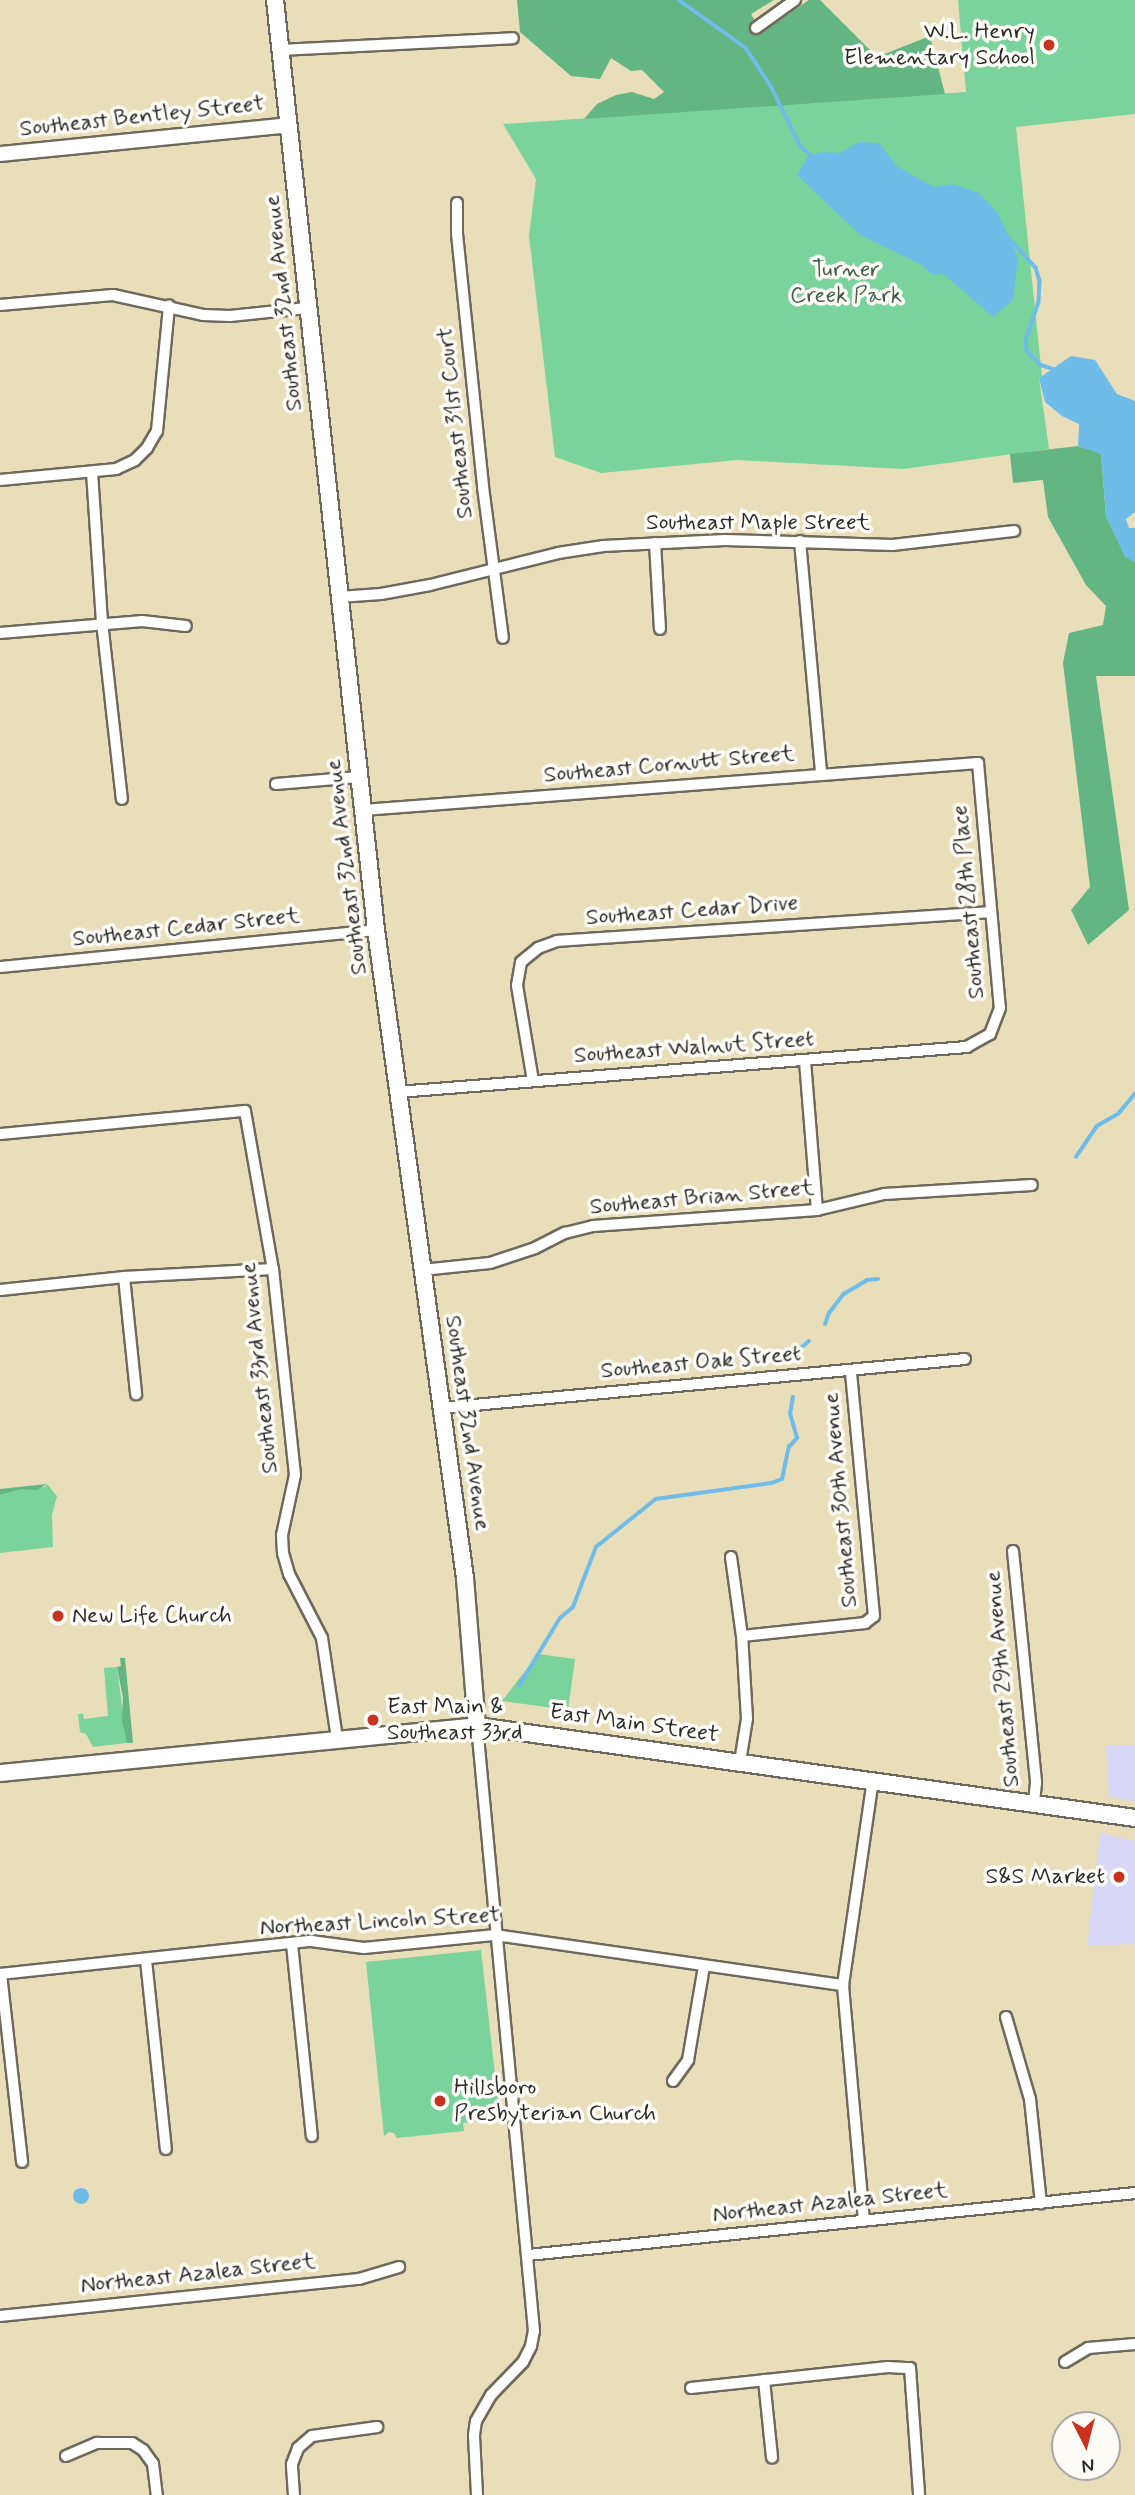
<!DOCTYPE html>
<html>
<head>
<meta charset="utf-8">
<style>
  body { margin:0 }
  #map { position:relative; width:1135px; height:2495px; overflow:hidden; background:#e8deb9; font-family:Mynerve,sans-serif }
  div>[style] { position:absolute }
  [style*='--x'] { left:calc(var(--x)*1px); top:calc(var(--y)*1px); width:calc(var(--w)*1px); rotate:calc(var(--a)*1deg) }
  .built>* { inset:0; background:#d8d7f8 }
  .green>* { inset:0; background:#7ad39a }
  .forest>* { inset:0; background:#63b582 }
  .water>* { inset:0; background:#6fbce9 }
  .round { border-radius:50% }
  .stream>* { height:3.5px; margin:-1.75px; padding:0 1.75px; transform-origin:1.75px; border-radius:1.75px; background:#6fbce9 }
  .roads { filter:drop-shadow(2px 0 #6d6a5d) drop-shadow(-2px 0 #6d6a5d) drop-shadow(0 2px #6d6a5d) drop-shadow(0 -2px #6d6a5d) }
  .minor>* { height:10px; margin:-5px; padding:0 5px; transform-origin:5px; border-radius:5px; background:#fff }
  .tertiary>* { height:14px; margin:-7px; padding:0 7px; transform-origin:7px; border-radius:7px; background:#fff }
  .secondary>* { height:16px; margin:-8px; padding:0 8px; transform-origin:8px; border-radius:8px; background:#fff }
  .dots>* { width:19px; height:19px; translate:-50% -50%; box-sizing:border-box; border:4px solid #fdfcf7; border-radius:50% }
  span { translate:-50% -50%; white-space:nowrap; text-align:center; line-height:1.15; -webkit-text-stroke:7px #fdfcf7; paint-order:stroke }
  .poi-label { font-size:23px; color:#2b2b2b }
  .right { translate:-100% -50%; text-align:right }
  .left { translate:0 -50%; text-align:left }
  .street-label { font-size:23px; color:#2b2b2b }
  .park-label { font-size:23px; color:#435d4c }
  .north { position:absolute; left:1051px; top:2411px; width:70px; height:70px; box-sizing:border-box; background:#fdfcf7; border:2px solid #a9a8a5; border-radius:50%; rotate:174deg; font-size:19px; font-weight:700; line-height:28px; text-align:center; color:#2b2b2b }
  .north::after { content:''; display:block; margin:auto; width:24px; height:32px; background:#c8321e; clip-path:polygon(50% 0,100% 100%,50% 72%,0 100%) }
</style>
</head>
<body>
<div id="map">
  <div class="built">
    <i style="clip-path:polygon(1135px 1745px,1135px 1801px,1109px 1797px,1106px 1746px)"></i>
    <i style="clip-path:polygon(1100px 1833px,1135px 1841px,1135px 1944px,1087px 1946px)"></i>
  </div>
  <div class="green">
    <i style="clip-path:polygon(958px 0,1135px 0,1135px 114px,1016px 127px,1042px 376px,1039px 378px,1049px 449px,903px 469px,737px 460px,601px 473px,555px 457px,529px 236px,536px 179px,503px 124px,966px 92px)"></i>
    <i style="clip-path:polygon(47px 1484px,57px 1496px,52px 1515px,53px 1547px,0 1553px,0 1495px,22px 1489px,45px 1487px)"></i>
    <i style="clip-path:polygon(538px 1654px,575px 1659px,568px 1710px,502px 1701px)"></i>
    <i style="clip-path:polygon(117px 1667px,127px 1743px,93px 1747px,86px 1734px,80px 1732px,78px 1714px,83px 1714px,84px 1719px,108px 1716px,104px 1668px)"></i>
    <i style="clip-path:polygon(481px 1950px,500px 2119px,463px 2123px,464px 2131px,397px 2138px,394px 2133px,389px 2132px,384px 2136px,366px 1962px)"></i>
  </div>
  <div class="forest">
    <i style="clip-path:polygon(517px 0,774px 0,751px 14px,762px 33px,809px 0,820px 0,877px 57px,930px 36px,945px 94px,584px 119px,597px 104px,616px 95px,632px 92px,654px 99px,664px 92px,642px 70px,631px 71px,611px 58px,600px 79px,571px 76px,520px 32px)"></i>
    <i style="clip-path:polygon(1078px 446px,1101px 453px,1106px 516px,1125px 556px,1135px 562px,1135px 676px,1096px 676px,1129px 910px,1088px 945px,1071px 910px,1090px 887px,1063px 663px,1069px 633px,1103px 625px,1106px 606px,1086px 585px,1048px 517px,1043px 480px,1013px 483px,1010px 454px)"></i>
    <i style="clip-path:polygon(47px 1484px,37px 1490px,22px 1489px,0 1495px,0 1489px)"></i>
    <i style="clip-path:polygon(120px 1658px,125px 1658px,133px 1743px,127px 1743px,122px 1720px,123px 1698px,117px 1667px,121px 1666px)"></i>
  </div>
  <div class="water">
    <i style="clip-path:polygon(859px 142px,879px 143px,898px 167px,934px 187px,953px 184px,979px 193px,998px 213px,1018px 258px,1013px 300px,993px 317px,947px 277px,860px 235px,797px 175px,808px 156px,823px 152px,840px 153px)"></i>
    <i style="clip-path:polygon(1071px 356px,1095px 360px,1117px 394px,1135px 401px,1135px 512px,1126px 519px,1129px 528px,1135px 528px,1135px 562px,1125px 557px,1106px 516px,1101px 454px,1078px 446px,1079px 424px,1062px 416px,1045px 402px,1039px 378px)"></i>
    <i class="round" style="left:73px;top:2188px;width:16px;height:16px"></i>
  </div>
  <div class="stream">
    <i style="--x:679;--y:0;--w:82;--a:35.6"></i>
    <i style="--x:746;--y:48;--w:45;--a:56.7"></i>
    <i style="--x:771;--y:86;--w:66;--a:63.8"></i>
    <i style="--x:800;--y:145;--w:17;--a:45"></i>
    <i style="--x:1008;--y:237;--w:42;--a:47.9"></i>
    <i style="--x:1036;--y:268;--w:14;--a:73"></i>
    <i style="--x:1040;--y:281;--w:21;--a:93"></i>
    <i style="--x:1039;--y:302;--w:41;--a:108.4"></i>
    <i style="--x:1026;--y:341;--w:10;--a:84"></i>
    <i style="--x:1027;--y:351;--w:20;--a:45"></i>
    <i style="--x:1041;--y:365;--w:16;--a:18"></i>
    <i style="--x:925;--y:265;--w:12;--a:42"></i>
    <i style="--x:934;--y:273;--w:5;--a:-11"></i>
    <i style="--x:1076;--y:1157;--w:37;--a:-56"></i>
    <i style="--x:1097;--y:1126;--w:24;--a:-30"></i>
    <i style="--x:1118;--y:1114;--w:26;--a:-50"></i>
    <i style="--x:825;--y:1324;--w:12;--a:-70"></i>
    <i style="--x:829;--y:1313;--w:24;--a:-52"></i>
    <i style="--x:844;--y:1294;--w:27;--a:-31"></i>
    <i style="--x:867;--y:1280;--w:11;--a:-5"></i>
    <i style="--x:793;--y:1355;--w:21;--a:-41"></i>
    <i style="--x:519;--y:1686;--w:79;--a:-58.9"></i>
    <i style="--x:560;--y:1618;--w:17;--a:-40"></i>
    <i style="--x:573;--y:1607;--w:64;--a:-69"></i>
    <i style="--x:596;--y:1547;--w:77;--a:-38.7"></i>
    <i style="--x:656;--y:1499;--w:117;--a:-7.9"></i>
    <i style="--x:772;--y:1483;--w:11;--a:-22"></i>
    <i style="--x:782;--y:1479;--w:33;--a:-78"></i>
    <i style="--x:789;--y:1447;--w:12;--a:-48"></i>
    <i style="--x:797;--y:1438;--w:25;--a:-106"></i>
    <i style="--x:790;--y:1414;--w:17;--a:-80"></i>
  </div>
  <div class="roads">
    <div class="minor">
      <i style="--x:756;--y:28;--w:48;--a:-35.7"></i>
      <i style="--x:280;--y:50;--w:233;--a:-2.9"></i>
      <i style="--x:457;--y:203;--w:31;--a:90"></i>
      <i style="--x:457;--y:234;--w:254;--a:84.1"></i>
      <i style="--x:483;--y:487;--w:152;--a:82.5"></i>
      <i style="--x:0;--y:305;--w:113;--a:-5.1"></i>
      <i style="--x:113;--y:295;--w:92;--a:12.5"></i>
      <i style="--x:203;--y:315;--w:27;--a:2"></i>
      <i style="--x:230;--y:316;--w:77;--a:-5.9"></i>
      <i style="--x:92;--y:472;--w:150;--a:86.2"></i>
      <i style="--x:102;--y:622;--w:178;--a:83.6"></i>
      <i style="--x:0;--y:480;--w:117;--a:-5.4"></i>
      <i style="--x:116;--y:469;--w:21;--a:-25"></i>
      <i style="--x:135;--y:460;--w:17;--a:-45"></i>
      <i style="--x:147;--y:448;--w:20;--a:-60"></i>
      <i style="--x:157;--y:431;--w:126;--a:-84.5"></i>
      <i style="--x:800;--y:541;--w:234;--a:84.8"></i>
      <i style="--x:655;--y:543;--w:86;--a:86.7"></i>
      <i style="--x:339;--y:597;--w:42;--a:-4.1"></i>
      <i style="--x:381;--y:594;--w:50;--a:-10.4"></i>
      <i style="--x:430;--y:585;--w:132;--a:-14"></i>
      <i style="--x:558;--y:553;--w:46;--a:-8.8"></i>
      <i style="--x:603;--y:546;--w:122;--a:-2.8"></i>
      <i style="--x:725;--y:540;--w:168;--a:1.7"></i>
      <i style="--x:893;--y:545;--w:122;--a:-6.6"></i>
      <i style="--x:0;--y:633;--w:143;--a:-4.8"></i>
      <i style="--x:142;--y:621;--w:44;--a:6.5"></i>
      <i style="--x:276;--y:784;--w:83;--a:-4.8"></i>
      <i style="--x:363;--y:810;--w:617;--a:-4.37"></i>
      <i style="--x:978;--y:763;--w:246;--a:84.9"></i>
      <i style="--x:1000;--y:1008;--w:28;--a:111"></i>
      <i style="--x:990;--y:1034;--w:26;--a:151"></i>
      <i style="--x:967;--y:1047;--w:571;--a:175.48"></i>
      <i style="--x:0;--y:967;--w:378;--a:-5.6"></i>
      <i style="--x:805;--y:1061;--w:149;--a:85.4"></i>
      <i style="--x:533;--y:1081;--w:97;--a:-99.5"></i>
      <i style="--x:517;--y:985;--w:23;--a:-80"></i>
      <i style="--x:521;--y:962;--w:22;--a:-39"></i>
      <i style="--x:538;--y:948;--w:20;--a:-20"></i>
      <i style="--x:557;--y:941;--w:435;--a:-3.8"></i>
      <i style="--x:0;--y:1134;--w:246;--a:-5.4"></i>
      <i style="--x:245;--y:1111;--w:160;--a:80"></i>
      <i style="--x:273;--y:1269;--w:207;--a:83.9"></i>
      <i style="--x:295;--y:1475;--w:61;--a:102.2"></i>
      <i style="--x:282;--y:1535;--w:18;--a:87"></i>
      <i style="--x:283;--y:1553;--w:22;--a:74"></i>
      <i style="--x:289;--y:1574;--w:72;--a:62.7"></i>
      <i style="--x:322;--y:1638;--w:101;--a:81.5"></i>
      <i style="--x:422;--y:1270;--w:68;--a:-5.9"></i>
      <i style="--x:490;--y:1263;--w:47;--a:-18.4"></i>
      <i style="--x:535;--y:1248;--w:34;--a:-27"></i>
      <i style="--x:565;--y:1233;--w:29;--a:-14"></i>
      <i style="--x:593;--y:1226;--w:225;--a:-4.1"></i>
      <i style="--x:817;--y:1210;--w:69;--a:-13.4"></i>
      <i style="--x:884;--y:1194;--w:148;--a:-3.5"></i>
      <i style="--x:124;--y:1277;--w:118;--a:84.1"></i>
      <i style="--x:0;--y:1290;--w:125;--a:-6"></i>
      <i style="--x:124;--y:1277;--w:149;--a:-3.1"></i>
      <i style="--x:442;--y:1408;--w:525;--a:-5.35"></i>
      <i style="--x:1013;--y:1551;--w:233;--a:84.3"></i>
      <i style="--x:1036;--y:1783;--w:20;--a:96"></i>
      <i style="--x:731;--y:1557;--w:80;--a:82.1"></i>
      <i style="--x:740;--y:1762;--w:44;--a:-80.8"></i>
      <i style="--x:747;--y:1719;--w:83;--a:-93.4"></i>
      <i style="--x:742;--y:1636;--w:124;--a:-6"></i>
      <i style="--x:865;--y:1623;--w:11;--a:-38"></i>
      <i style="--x:874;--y:1616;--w:246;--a:-95.4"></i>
      <i style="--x:292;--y:1944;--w:193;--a:84.1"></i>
      <i style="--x:146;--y:1960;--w:190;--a:84"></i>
      <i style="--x:0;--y:1974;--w:313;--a:-6.1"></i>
      <i style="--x:311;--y:1941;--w:53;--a:7.5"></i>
      <i style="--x:364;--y:1948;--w:132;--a:-5.7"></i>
      <i style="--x:495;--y:1935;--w:352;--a:8.2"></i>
      <i style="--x:1;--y:1974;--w:189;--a:83.6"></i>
      <i style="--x:1006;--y:2017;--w:85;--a:73.7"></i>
      <i style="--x:1030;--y:2099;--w:105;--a:84"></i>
      <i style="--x:673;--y:2081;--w:26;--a:-54"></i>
      <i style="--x:688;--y:2060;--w:95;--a:-80.3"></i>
      <i style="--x:864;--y:2221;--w:237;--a:-95.1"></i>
      <i style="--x:843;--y:1985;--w:207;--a:-81.7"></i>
      <i style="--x:528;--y:2255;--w:610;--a:-5.83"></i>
      <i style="--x:0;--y:2316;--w:361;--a:-5.9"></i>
      <i style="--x:359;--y:2279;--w:42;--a:-16.7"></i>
      <i style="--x:1065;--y:2362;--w:27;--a:-31"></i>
      <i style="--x:1088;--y:2348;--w:47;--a:-4.9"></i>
      <i style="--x:764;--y:2380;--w:78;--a:84.1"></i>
      <i style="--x:691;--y:2388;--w:198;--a:-6.1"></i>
      <i style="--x:888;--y:2367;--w:22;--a:3"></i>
      <i style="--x:910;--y:2368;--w:127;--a:85.9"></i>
      <i style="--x:66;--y:2456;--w:34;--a:-23"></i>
      <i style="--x:97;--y:2443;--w:35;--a:0"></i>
      <i style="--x:132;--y:2443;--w:13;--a:32"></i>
      <i style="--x:143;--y:2450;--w:17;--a:54"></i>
      <i style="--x:153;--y:2464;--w:31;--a:83"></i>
      <i style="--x:294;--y:2495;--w:31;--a:-94"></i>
      <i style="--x:292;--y:2464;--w:17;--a:-69"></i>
      <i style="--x:298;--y:2448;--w:18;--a:-41"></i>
      <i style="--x:312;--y:2436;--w:66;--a:-7.9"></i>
      <i style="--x:477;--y:2495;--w:60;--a:-92.9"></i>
      <i style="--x:474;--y:2435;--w:14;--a:-82"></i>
      <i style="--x:476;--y:2421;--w:30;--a:-60"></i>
      <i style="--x:491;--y:2395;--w:46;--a:-45.9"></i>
      <i style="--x:523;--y:2362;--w:18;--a:-63"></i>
      <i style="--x:531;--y:2346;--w:15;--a:-79"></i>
      <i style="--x:534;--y:2331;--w:608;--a:-95.38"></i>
    </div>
    <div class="tertiary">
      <i style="--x:0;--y:154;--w:290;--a:-5.7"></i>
    </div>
    <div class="secondary">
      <i style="--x:275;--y:0;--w:935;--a:83.8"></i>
      <i style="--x:376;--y:930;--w:654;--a:82.18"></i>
      <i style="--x:465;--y:1578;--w:148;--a:85.4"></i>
      <i style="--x:0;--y:1773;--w:479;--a:-5.6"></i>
      <i style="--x:477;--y:1726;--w:664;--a:7.96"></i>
    </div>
  </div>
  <div class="dots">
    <i style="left:1049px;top:45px;background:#c8321e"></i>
    <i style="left:58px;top:1616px;background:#c8321e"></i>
    <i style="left:373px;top:1720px;background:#c8321e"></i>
    <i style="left:1119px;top:1877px;background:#c8321e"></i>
    <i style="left:440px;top:2101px;background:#c8321e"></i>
  </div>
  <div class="poi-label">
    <span class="right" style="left:1035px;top:45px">W.L. Henry<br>Elementary School</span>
    <span class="left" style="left:72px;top:1616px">New Life Church</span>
    <span class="left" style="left:387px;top:1720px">East Main &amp;<br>Southeast 33rd</span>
    <span class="right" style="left:1105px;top:1877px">S&amp;S Market</span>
    <span class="left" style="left:454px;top:2101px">Hillsboro<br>Presbyterian Church</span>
  </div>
  <div class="street-label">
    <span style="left:142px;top:117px;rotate:-6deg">Southeast Bentley Street</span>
    <span style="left:284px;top:303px;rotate:-96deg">Southeast 32nd Avenue</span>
    <span style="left:456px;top:423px;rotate:-96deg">Southeast 31st Court</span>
    <span style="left:758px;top:523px">Southeast Maple Street</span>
    <span style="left:669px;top:765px;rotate:-5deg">Southeast Cornutt Street</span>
    <span style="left:347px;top:867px;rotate:-97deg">Southeast 32nd Avenue</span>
    <span style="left:969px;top:902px;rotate:-95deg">Southeast 28th Place</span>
    <span style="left:692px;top:911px;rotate:-4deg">Southeast Cedar Drive</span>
    <span style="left:186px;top:928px;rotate:-6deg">Southeast Cedar Street</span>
    <span style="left:694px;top:1048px;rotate:-4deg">Southeast Walnut Street</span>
    <span style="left:702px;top:1198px;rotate:-5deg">Southeast Brian Street</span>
    <span style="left:701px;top:1363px;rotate:-5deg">Southeast Oak Street</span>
    <span style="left:260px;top:1368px;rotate:-96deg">Southeast 33rd Avenue</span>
    <span style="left:467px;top:1423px;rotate:82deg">Southeast 32nd Avenue</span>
    <span style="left:841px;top:1500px;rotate:-95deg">Southeast 30th Avenue</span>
    <span style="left:1003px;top:1679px;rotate:-95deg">Southeast 29th Avenue</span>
    <span style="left:634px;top:1724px;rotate:8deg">East Main Street</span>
    <span style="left:380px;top:1922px;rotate:-3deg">Northeast Lincoln Street</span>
    <span style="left:830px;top:2203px;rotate:-6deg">Northeast Azalea Street</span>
    <span style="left:198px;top:2274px;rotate:-6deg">Northeast Azalea Street</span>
  </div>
  <div class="park-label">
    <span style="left:846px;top:283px">Turner<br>Creek Park</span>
  </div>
  <div class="north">N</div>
</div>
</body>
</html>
